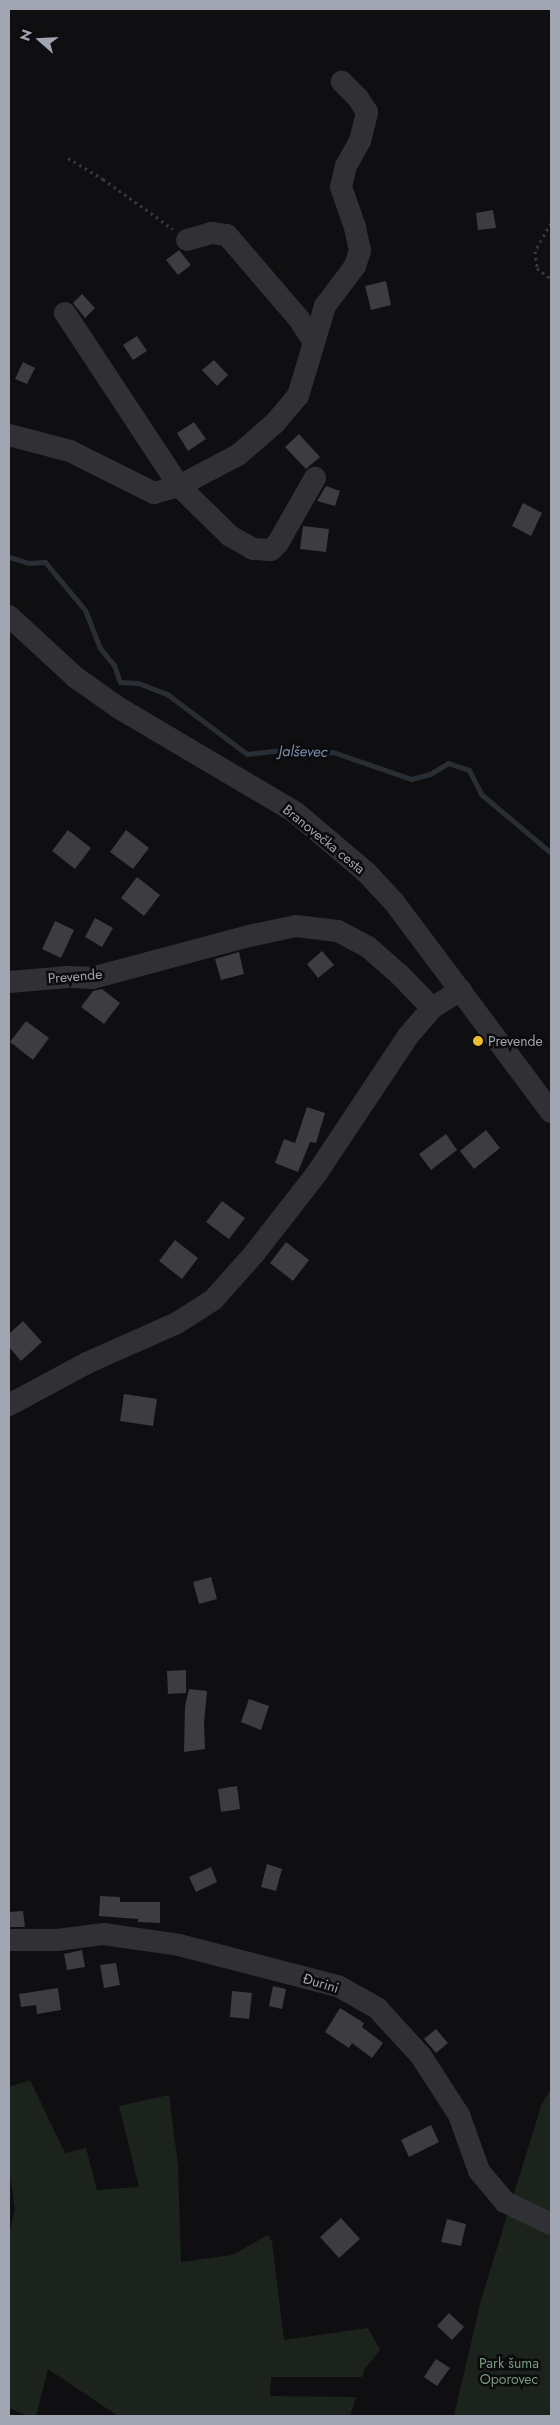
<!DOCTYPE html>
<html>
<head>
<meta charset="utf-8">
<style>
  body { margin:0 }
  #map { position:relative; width:560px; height:2425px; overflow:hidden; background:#0f0f11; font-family:Jost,sans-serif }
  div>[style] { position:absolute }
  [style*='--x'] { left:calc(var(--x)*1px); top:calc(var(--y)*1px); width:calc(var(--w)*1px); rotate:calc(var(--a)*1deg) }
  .green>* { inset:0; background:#1c231d }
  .stream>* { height:5px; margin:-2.5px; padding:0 2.5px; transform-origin:2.5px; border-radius:2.5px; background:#292e35 }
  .building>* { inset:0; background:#3c3c41 }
  .path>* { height:3px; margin-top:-1.5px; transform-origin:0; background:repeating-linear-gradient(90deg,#37383c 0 2.5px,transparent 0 6.5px) }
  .minor>* { height:22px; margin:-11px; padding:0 11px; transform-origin:11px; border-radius:11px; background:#313135 }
  .dots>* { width:14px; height:14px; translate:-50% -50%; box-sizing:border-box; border:2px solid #0b0a0c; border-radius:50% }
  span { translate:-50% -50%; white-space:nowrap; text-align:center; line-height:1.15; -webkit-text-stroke:5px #0b0a0c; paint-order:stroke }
  .street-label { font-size:14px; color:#a1a4b1 }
  .poi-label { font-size:14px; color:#a1a4b1 }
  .left { translate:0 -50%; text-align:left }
  .park-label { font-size:14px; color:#789c7e }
  .water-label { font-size:15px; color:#788fac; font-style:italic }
  .frame { position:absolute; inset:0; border:10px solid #a1a4b1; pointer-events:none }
  .north { position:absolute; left:15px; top:15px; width:50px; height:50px; -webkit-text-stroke:4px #0b0a0c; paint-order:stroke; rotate:289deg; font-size:14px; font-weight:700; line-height:20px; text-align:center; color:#a1a4b1 }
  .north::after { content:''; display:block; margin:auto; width:18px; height:22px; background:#a1a4b1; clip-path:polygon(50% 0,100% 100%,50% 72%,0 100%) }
</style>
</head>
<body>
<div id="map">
  <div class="green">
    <i style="clip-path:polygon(30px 2080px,65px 2153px,86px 2148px,97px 2190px,139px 2187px,119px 2106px,169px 2095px,178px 2166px,181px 2262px,232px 2255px,268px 2235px,272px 2242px,284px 2340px,368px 2328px,380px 2350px,364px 2370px,362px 2377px,271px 2377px,270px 2396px,356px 2397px,350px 2416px,118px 2416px,48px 2369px,36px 2416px,28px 2416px,9px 2408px,9px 2234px,15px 2210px,9px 2169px,9px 2087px)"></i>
    <i style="clip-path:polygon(551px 2089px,551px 2416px,454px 2416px,481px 2300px,542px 2103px)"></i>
  </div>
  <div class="stream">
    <i style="--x:9;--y:557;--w:21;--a:17"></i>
    <i style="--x:29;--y:563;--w:16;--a:-4"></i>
    <i style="--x:45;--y:562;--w:62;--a:50.2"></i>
    <i style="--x:85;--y:610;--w:41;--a:68.5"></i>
    <i style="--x:100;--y:648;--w:22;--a:51"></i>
    <i style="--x:114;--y:665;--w:18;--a:71"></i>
    <i style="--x:120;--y:682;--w:18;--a:3"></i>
    <i style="--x:138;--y:683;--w:31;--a:21"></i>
    <i style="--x:167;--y:694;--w:100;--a:36.9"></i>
    <i style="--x:247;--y:754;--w:44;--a:-6.5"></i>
    <i style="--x:291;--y:749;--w:26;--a:11"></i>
    <i style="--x:317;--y:754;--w:16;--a:-7"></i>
    <i style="--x:333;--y:752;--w:83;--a:19.1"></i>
    <i style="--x:411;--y:779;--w:20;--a:-15"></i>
    <i style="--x:430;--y:774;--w:21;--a:-31"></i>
    <i style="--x:448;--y:763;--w:22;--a:18"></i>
    <i style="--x:469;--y:770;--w:27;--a:63"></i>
    <i style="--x:481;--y:794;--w:92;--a:40.1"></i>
  </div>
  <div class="building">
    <i style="clip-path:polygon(493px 210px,496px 228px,478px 230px,476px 213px)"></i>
    <i style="clip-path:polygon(179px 250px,191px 265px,178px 275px,166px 260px)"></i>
    <i style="clip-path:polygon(386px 281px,391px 305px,371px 310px,365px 286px)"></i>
    <i style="clip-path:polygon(82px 294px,95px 308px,85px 318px,73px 303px)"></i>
    <i style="clip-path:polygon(137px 336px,147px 351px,133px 360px,123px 345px)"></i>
    <i style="clip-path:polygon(214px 360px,228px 375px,217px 386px,202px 370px)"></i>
    <i style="clip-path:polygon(23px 362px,35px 368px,27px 384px,15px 379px)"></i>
    <i style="clip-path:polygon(194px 422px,206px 439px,188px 451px,177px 433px)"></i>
    <i style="clip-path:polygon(299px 434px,320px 457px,306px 469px,285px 447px)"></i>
    <i style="clip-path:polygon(326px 486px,340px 491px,335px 506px,317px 501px)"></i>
    <i style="clip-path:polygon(523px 503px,542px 513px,531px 536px,512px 526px)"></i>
    <i style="clip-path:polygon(303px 526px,329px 529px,326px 552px,300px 549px)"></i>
    <i style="clip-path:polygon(68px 830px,91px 848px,75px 869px,52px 851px)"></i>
    <i style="clip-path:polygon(126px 830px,149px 848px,133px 869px,110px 852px)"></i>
    <i style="clip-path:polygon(137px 877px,160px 895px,144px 916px,121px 898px)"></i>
    <i style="clip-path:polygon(95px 918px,113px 928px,102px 947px,85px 937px)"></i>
    <i style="clip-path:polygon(55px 921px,74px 930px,61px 958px,42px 949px)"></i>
    <i style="clip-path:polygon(322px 951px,334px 965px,318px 978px,307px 964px)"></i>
    <i style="clip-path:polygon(239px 952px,244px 974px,221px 980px,215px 959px)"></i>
    <i style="clip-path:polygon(102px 989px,120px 1003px,104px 1024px,81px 1007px,93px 991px)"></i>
    <i style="clip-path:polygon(26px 1021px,49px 1038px,33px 1060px,10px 1042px)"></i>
    <i style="clip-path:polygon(307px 1107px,325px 1113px,316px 1143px,310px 1142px,298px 1172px,275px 1163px,284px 1139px,295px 1143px)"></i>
    <i style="clip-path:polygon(486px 1130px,500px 1148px,474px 1169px,460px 1151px)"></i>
    <i style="clip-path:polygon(446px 1134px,457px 1150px,431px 1170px,419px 1154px)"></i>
    <i style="clip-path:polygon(222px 1201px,245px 1218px,229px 1239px,206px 1222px)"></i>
    <i style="clip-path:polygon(175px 1240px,198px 1258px,182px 1279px,159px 1261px)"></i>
    <i style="clip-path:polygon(286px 1242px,309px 1260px,293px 1281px,270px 1263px)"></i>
    <i style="clip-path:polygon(23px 1321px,42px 1342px,21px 1361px,9px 1347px,9px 1334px)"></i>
    <i style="clip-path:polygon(124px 1394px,157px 1399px,153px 1426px,120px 1421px)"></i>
    <i style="clip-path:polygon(211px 1577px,217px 1599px,199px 1604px,193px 1582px)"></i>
    <i style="clip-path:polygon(186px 1670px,186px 1693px,168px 1694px,167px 1671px)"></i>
    <i style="clip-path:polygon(189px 1689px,207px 1691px,204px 1723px,205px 1749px,184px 1752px,185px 1706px)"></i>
    <i style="clip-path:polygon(249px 1699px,269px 1706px,261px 1730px,241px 1722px)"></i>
    <i style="clip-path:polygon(237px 1786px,240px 1809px,221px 1812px,218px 1789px)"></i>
    <i style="clip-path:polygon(267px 1864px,282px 1869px,276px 1891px,261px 1887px)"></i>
    <i style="clip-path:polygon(211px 1867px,217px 1882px,196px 1892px,189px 1877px)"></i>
    <i style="clip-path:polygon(100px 1896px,120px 1897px,120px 1902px,160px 1902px,160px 1923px,138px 1922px,138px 1919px,99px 1916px)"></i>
    <i style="clip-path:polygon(23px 1911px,25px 1927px,9px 1927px,9px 1912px)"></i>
    <i style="clip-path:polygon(82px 1950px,85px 1967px,67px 1970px,64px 1954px)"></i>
    <i style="clip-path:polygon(116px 1963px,120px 1985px,104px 1988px,100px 1965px)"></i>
    <i style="clip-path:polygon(273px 1986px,286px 1989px,282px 2009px,269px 2006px)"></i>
    <i style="clip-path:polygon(58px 1988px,61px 2010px,37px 2014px,36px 2005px,21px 2007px,19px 1994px)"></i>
    <i style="clip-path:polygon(232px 1991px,252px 1993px,249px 2019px,230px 2017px)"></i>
    <i style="clip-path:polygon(340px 2008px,364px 2023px,362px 2027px,383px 2043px,372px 2058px,352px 2043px,349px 2048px,325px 2032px)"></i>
    <i style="clip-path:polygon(436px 2029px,448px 2043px,436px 2053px,424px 2039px)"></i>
    <i style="clip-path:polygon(431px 2125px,439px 2142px,409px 2157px,401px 2140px)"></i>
    <i style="clip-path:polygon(341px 2218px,360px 2239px,339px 2258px,320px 2237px)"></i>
    <i style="clip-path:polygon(447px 2219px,466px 2224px,461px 2246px,441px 2242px)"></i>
    <i style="clip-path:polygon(449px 2313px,464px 2327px,452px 2340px,437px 2326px)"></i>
    <i style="clip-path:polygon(436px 2359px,450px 2368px,437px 2386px,424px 2377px)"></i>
  </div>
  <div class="path">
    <i style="--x:68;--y:158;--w:41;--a:31"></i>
    <i style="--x:103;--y:179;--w:86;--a:35.5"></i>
    <i style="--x:551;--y:223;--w:32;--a:120"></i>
    <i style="--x:535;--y:251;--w:17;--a:83"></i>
    <i style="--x:537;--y:268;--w:18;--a:38"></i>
  </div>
  <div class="minor">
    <i style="--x:187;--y:240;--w:26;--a:-16"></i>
    <i style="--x:212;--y:233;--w:15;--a:8"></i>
    <i style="--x:227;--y:235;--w:111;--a:49.4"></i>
    <i style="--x:299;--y:319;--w:27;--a:57"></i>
    <i style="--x:65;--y:313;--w:207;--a:56.6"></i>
    <i style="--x:179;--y:486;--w:71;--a:44.4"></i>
    <i style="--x:230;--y:536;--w:26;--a:29"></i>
    <i style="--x:253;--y:549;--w:18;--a:3"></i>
    <i style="--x:271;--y:550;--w:10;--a:-45"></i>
    <i style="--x:278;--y:543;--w:75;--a:-60.4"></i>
    <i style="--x:9;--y:435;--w:63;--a:14.7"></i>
    <i style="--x:70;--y:451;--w:94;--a:26.6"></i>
    <i style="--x:154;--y:493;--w:26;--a:-16"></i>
    <i style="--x:179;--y:486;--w:67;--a:-27.7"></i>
    <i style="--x:238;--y:455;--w:49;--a:-40.9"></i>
    <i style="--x:275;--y:423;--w:35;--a:-50"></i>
    <i style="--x:298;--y:396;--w:94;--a:-73.3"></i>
    <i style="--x:325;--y:306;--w:50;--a:-53.1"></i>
    <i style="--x:355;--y:266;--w:16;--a:-72"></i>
    <i style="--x:360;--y:251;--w:25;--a:-102"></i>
    <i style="--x:355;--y:227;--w:42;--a:-109.3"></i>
    <i style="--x:341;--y:187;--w:22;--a:-77"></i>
    <i style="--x:346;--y:166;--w:29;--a:-61"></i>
    <i style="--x:360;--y:141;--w:30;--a:-76"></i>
    <i style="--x:367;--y:112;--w:17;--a:-123"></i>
    <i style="--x:358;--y:98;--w:23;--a:-135"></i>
    <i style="--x:9;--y:616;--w:90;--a:42.7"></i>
    <i style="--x:75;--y:677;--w:54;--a:35.2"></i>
    <i style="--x:119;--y:708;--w:204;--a:30.6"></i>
    <i style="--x:295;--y:812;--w:93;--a:40.2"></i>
    <i style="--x:366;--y:872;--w:41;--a:47"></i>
    <i style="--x:394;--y:902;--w:262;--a:53.2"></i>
    <i style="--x:9;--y:982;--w:59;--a:-4.8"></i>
    <i style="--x:68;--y:977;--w:24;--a:2"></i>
    <i style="--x:92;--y:978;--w:163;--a:-15"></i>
    <i style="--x:249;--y:936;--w:48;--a:-12"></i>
    <i style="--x:296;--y:926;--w:42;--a:6.8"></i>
    <i style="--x:338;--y:931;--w:34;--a:28"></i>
    <i style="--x:368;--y:947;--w:41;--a:41.1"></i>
    <i style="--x:399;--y:974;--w:47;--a:45.9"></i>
    <i style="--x:432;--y:1008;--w:34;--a:-32"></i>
    <i style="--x:9;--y:1405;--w:89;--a:-28.3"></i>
    <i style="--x:87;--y:1363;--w:98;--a:-24"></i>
    <i style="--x:177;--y:1323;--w:43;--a:-32.6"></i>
    <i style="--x:213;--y:1300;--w:62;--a:-48.3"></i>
    <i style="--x:254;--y:1254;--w:103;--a:-52.1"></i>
    <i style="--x:317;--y:1173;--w:164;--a:-56.4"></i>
    <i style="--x:408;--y:1036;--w:37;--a:-49"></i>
    <i style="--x:9;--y:1940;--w:48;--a:0"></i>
    <i style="--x:57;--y:1940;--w:46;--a:-7.4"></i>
    <i style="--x:103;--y:1934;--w:77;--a:8.2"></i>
    <i style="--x:179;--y:1945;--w:164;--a:14.5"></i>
    <i style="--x:338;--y:1986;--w:45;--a:29.4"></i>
    <i style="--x:377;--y:2008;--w:65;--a:47.5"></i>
    <i style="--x:421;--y:2056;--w:70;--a:57.2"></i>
    <i style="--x:459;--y:2115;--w:59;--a:70.3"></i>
    <i style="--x:479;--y:2171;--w:40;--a:50"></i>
    <i style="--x:505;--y:2202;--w:51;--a:25.6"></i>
  </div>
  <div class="dots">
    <i style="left:478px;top:1041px;background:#ebbe2d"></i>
  </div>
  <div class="street-label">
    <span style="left:324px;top:839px;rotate:39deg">Branovečka cesta</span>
    <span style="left:75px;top:976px;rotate:-5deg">Prevende</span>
    <span style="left:321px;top:1983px;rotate:17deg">Đurini</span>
  </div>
  <div class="poi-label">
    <span class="left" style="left:488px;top:1041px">Prevende</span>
  </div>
  <div class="park-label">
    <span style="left:509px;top:2371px">Park šuma<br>Oporovec</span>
  </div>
  <div class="water-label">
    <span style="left:303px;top:752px;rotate:1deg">Jalševec</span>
  </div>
  <div class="frame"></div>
  <div class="north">N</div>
</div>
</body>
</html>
